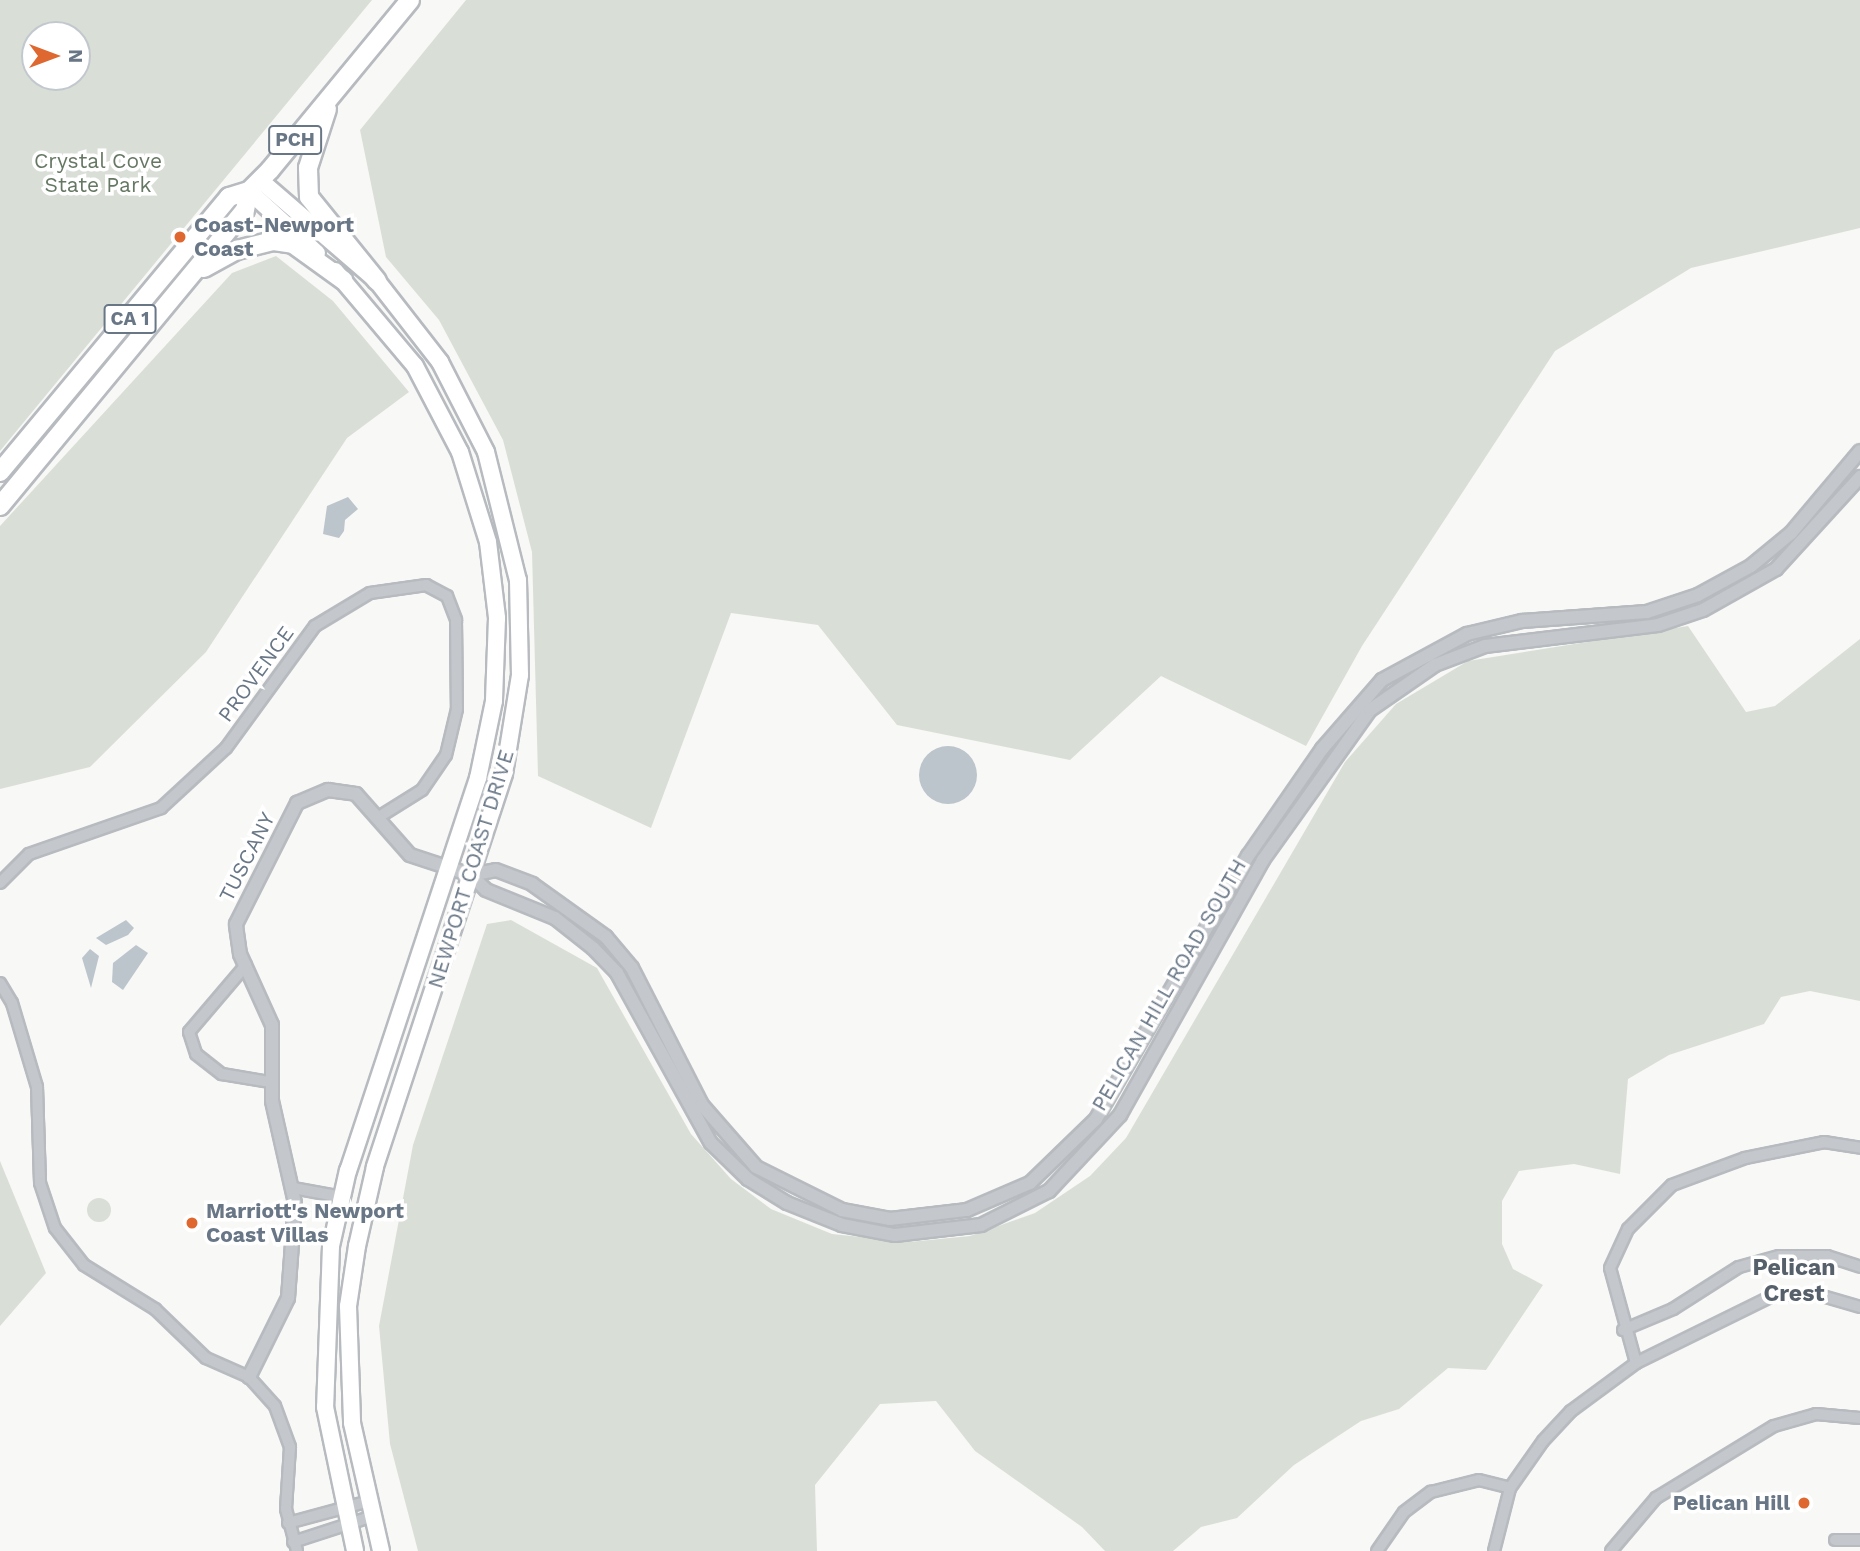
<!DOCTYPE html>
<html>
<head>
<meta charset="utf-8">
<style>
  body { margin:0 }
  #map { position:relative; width:1860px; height:1551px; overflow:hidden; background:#f8f8f6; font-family:"Work Sans",sans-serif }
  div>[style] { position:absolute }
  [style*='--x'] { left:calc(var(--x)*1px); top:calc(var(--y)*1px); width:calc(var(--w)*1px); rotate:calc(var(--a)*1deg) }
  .green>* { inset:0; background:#d9dfd7 }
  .round { border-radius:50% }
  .water>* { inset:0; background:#bcc5cb }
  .roads { filter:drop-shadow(2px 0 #b7bbbf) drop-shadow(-2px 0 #b7bbbf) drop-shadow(0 2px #b7bbbf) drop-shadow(0 -2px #b7bbbf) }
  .minor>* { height:10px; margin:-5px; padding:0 5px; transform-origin:5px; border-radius:5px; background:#c4c7cb }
  .tertiary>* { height:12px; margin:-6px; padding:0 6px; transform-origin:6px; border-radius:6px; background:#c4c7cb }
  .primary>* { height:16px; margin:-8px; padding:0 8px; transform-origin:8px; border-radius:8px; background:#fff }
  .trunk>* { height:18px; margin:-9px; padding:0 9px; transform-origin:9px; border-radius:9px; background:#fff }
  .dots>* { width:19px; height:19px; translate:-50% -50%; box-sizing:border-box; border:4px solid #fff; border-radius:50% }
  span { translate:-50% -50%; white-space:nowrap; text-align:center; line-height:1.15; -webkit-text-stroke:7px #fff; paint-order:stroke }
  .shield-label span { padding:2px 5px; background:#fff; border:2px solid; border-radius:5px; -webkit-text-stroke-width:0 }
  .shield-label { font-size:19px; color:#687686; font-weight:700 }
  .park-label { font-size:21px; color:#667863 }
  .poi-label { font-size:21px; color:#687686; font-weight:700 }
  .left { translate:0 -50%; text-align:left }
  .right { translate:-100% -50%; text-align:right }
  .street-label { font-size:21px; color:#687686 }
  .neighbourhood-label { font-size:23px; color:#56606b; font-weight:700 }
  .north { position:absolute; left:21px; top:21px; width:70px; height:70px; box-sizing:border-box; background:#fff; border:2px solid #c3c8cf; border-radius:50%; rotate:90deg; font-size:19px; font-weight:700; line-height:28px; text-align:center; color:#687686 }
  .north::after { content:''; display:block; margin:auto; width:24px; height:32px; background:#de6830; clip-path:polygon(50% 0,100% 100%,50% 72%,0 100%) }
</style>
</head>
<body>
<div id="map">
  <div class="green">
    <i style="clip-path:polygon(evenodd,0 0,372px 0,0 451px,0 0,35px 35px,77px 35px,77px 77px,35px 77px,35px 35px)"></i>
    <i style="clip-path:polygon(466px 0,1860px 0,1860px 228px,1691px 268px,1555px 351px,1362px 646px,1306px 746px,1161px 676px,1070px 760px,897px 725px,818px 625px,731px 613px,651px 828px,538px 776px,532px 552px,503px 440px,439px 320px,386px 257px,360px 130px)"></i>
    <i style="clip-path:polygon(276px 256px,333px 301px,409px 392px,347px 438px,206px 652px,90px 767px,0 789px,0 526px,232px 273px)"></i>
    <i style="clip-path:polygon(1688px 626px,1746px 712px,1775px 706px,1860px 639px,1860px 1001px,1810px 991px,1781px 997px,1764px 1024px,1669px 1055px,1628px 1079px,1620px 1174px,1574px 1164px,1519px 1171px,1502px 1201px,1502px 1244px,1513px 1269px,1543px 1285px,1486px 1370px,1448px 1368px,1399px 1409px,1361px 1421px,1294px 1465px,1237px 1518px,1201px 1527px,1173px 1551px,1105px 1551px,1082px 1527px,975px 1451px,936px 1401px,880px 1404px,815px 1485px,817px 1551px,418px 1551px,390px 1444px,379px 1326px,413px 1145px,487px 924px,511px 920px,597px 968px,691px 1134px,731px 1179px,771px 1209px,832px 1234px,909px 1242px,970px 1236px,1035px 1213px,1090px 1176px,1126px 1138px,1345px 762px,1396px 704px,1468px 661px)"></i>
    <i style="clip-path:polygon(0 1161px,46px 1273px,0 1326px)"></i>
    <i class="round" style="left:87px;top:1198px;width:24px;height:24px"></i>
  </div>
  <div class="water">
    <i style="clip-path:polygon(348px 497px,358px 509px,345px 520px,344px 531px,339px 538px,323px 534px,327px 506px)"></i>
    <i class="round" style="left:919px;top:746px;width:58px;height:58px"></i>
    <i style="clip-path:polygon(126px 920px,134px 928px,128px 935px,106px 945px,96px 938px)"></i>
    <i style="clip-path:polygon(136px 945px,148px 953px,123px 990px,112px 982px,113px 963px)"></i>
    <i style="clip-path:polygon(90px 949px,99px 956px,91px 988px,82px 958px)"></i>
  </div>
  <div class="roads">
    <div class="minor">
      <i style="--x:0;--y:883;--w:41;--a:-45"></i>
      <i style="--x:29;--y:854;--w:140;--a:-19.2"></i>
      <i style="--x:161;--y:808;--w:88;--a:-42.7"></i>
      <i style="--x:226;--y:748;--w:151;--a:-53.9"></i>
      <i style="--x:315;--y:626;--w:64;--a:-31"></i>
      <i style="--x:370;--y:593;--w:57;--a:-8.1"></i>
      <i style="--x:426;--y:585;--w:24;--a:28"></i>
      <i style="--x:447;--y:596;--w:26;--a:69"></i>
      <i style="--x:456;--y:620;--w:89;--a:89.4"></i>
      <i style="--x:457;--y:709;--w:47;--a:103.4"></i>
      <i style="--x:446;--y:755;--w:42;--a:124.4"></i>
      <i style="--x:422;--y:790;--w:51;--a:147.9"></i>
      <i style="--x:246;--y:965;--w:88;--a:130.4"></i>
      <i style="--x:189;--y:1032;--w:23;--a:72"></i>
      <i style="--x:196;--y:1054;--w:33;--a:38"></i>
      <i style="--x:222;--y:1074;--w:49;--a:9.5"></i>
      <i style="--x:0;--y:983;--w:23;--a:59"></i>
      <i style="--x:12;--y:1003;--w:88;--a:73.4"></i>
      <i style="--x:37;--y:1087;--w:96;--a:88.2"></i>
      <i style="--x:40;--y:1183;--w:47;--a:71.6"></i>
      <i style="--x:55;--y:1228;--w:47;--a:51.9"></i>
      <i style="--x:84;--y:1265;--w:84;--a:31.8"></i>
      <i style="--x:155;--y:1309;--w:71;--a:43.9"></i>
      <i style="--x:206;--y:1358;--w:47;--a:23.8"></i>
      <i style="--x:249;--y:1377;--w:39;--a:48"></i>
      <i style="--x:275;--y:1406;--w:44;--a:69.9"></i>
      <i style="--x:290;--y:1447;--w:62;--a:93.7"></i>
      <i style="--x:286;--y:1509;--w:43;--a:75.3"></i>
      <i style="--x:293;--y:1188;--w:50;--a:10.4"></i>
      <i style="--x:1623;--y:1330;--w:54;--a:-22.8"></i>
      <i style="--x:1673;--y:1309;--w:78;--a:-32.5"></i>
      <i style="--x:1739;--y:1267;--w:41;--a:-15.4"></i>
      <i style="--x:1779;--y:1256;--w:48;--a:0"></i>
      <i style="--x:1827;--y:1256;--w:35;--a:18"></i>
      <i style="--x:1636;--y:1363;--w:98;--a:-105.3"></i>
      <i style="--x:1610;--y:1268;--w:43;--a:-65.2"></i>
      <i style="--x:1628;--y:1229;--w:62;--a:-45"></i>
      <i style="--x:1672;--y:1185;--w:78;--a:-20.3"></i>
      <i style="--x:1745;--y:1158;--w:81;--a:-11.4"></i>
      <i style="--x:1824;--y:1142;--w:36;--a:9"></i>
      <i style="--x:288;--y:1523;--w:81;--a:-15.1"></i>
      <i style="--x:1835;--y:1540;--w:25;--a:0"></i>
      <i style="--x:293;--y:1542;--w:81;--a:-18"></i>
      <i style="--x:1377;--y:1551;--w:47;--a:-55.3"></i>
      <i style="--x:1404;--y:1512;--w:34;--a:-37"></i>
      <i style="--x:1431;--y:1492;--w:49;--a:-14"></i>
      <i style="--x:1479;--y:1480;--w:32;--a:14"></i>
      <i style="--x:1494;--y:1551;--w:65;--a:-75.7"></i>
      <i style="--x:1510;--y:1488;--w:57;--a:-54.9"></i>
      <i style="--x:1543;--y:1441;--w:41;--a:-47"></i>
      <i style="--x:1571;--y:1411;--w:81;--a:-36.4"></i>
      <i style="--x:1636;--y:1363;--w:154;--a:-26.2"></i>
      <i style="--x:1774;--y:1295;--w:45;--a:0"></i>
      <i style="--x:1819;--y:1295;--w:43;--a:16.3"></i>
      <i style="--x:1611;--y:1551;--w:70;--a:-49.7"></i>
      <i style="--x:1656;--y:1498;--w:138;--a:-31.4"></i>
      <i style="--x:1774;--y:1426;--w:44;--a:-15.9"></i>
      <i style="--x:1816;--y:1414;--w:44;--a:5.2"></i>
    </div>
    <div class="tertiary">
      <i style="--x:471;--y:875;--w:25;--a:-11"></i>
      <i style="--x:496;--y:870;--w:39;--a:21"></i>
      <i style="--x:532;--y:884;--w:91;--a:35.6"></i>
      <i style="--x:606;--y:937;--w:40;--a:50"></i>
      <i style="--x:632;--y:968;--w:154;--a:62.9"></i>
      <i style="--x:702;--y:1105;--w:82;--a:48.9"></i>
      <i style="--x:756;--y:1167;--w:96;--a:26.6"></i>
      <i style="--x:842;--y:1210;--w:49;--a:10.6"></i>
      <i style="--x:890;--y:1219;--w:78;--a:-6.7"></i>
      <i style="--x:967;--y:1210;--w:69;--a:-23.2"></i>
      <i style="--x:1030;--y:1183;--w:92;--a:-44.1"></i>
      <i style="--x:1096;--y:1119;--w:304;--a:-60"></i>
      <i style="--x:1248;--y:856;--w:130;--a:-55.3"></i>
      <i style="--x:1322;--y:749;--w:91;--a:-49"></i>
      <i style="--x:1382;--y:680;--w:97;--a:-28.4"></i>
      <i style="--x:1467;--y:634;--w:57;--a:-13.3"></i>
      <i style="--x:1522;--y:621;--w:125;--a:-4.1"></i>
      <i style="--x:1647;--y:612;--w:54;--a:-18.4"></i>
      <i style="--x:1698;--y:595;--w:60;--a:-28.7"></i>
      <i style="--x:1751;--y:566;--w:52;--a:-39.5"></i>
      <i style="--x:1791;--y:533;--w:107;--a:-49.9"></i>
      <i style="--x:249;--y:1377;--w:88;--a:-63.7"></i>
      <i style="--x:288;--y:1298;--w:95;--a:-85.8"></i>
      <i style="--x:295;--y:1203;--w:105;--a:-102.7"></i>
      <i style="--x:272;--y:1101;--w:76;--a:-90"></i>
      <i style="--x:272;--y:1025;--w:78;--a:-114.3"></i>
      <i style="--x:240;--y:954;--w:30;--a:-98"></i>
      <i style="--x:236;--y:924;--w:136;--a:-63.2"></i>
      <i style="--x:297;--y:803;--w:34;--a:-23"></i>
      <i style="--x:328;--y:790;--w:28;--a:8"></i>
      <i style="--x:356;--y:794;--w:81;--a:48.5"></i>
      <i style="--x:410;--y:855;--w:64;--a:18.2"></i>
      <i style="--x:471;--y:875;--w:21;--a:45"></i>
      <i style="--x:486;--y:890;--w:74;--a:22.1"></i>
      <i style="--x:555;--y:918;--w:48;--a:38.3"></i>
      <i style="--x:593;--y:948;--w:35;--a:46"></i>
      <i style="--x:617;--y:973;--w:194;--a:61.1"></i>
      <i style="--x:711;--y:1143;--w:52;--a:44.2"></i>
      <i style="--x:748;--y:1179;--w:46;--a:31.6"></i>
      <i style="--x:787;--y:1203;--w:59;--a:21.8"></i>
      <i style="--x:842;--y:1225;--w:54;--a:10.7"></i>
      <i style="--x:895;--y:1235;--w:87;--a:-6.6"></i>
      <i style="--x:981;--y:1225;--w:76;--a:-26.6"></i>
      <i style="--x:1049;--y:1191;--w:104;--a:-46.9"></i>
      <i style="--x:1120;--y:1115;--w:292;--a:-60.7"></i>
      <i style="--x:1263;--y:860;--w:184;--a:-54.5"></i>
      <i style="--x:1370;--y:710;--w:79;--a:-34.7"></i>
      <i style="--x:1435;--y:665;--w:53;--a:-20.8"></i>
      <i style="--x:1485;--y:646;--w:174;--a:-6.9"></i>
      <i style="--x:1658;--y:625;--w:47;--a:-18.4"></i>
      <i style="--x:1703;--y:610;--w:84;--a:-29.3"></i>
      <i style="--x:1776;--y:569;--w:125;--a:-47.6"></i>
    </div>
    <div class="primary">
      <i style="--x:260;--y:180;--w:155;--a:40.8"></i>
      <i style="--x:377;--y:281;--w:103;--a:52.1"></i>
      <i style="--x:440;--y:362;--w:101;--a:62.9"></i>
      <i style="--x:486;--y:452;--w:132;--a:76"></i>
      <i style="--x:518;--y:580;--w:95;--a:88.8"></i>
      <i style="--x:520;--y:675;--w:100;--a:99.2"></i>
      <i style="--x:504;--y:774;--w:414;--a:108.2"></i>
      <i style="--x:375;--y:1167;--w:81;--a:102.8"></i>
      <i style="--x:357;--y:1246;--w:61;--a:98.5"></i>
      <i style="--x:348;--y:1306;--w:117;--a:88"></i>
      <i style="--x:352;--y:1423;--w:131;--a:77.2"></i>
      <i style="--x:249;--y:191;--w:92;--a:42.4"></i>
      <i style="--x:335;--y:271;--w:124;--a:49.9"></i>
      <i style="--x:415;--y:366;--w:97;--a:62.4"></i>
      <i style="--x:460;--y:452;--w:94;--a:72.7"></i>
      <i style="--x:488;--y:542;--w:77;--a:83.2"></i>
      <i style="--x:497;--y:618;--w:83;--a:92.1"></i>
      <i style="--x:494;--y:701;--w:79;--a:101.7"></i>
      <i style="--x:478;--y:778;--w:413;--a:108.3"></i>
      <i style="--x:348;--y:1170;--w:78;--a:102.6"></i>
      <i style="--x:331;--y:1246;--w:161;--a:92.1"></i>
      <i style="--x:325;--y:1407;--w:147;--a:78.2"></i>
    </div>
    <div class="trunk">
      <i style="--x:327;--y:109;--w:62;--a:107.9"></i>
      <i style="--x:308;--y:168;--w:29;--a:88"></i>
      <i style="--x:309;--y:197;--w:108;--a:51"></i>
      <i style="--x:204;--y:268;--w:38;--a:-29"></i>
      <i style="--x:237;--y:250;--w:38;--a:-14"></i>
      <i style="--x:274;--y:241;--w:19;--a:9"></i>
      <i style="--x:293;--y:244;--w:62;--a:35.8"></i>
      <i style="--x:0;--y:472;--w:358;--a:-50.2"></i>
      <i style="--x:229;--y:197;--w:21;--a:-17"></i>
      <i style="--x:249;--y:191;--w:30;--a:-45"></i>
      <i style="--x:270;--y:170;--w:220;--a:-50.5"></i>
      <i style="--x:0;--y:506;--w:384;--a:-50.4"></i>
      <i style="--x:245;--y:210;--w:19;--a:-78"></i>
    </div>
  </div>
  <div class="dots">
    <i style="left:180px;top:237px;background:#de6830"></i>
    <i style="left:192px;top:1223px;background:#de6830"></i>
    <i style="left:1804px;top:1503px;background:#de6830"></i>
  </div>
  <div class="shield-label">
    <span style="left:295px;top:140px">PCH</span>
    <span style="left:130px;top:319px">CA 1</span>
  </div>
  <div class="park-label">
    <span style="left:98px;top:173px">Crystal Cove<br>State Park</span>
  </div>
  <div class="poi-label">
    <span class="left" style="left:194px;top:237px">Coast-Newport<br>Coast</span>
    <span class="left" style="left:206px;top:1223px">Marriott's Newport<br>Coast Villas</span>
    <span class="right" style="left:1790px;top:1503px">Pelican Hill</span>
  </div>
  <div class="street-label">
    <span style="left:256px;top:674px;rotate:-54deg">PROVENCE</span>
    <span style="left:247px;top:857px;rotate:-63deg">TUSCANY</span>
    <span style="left:471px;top:869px;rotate:-73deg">NEWPORT COAST DRIVE</span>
    <span style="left:1169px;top:985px;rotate:-60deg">PELICAN HILL ROAD SOUTH</span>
  </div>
  <div class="neighbourhood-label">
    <span style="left:1794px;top:1281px">Pelican<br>Crest</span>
  </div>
  <div class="north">N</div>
</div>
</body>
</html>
